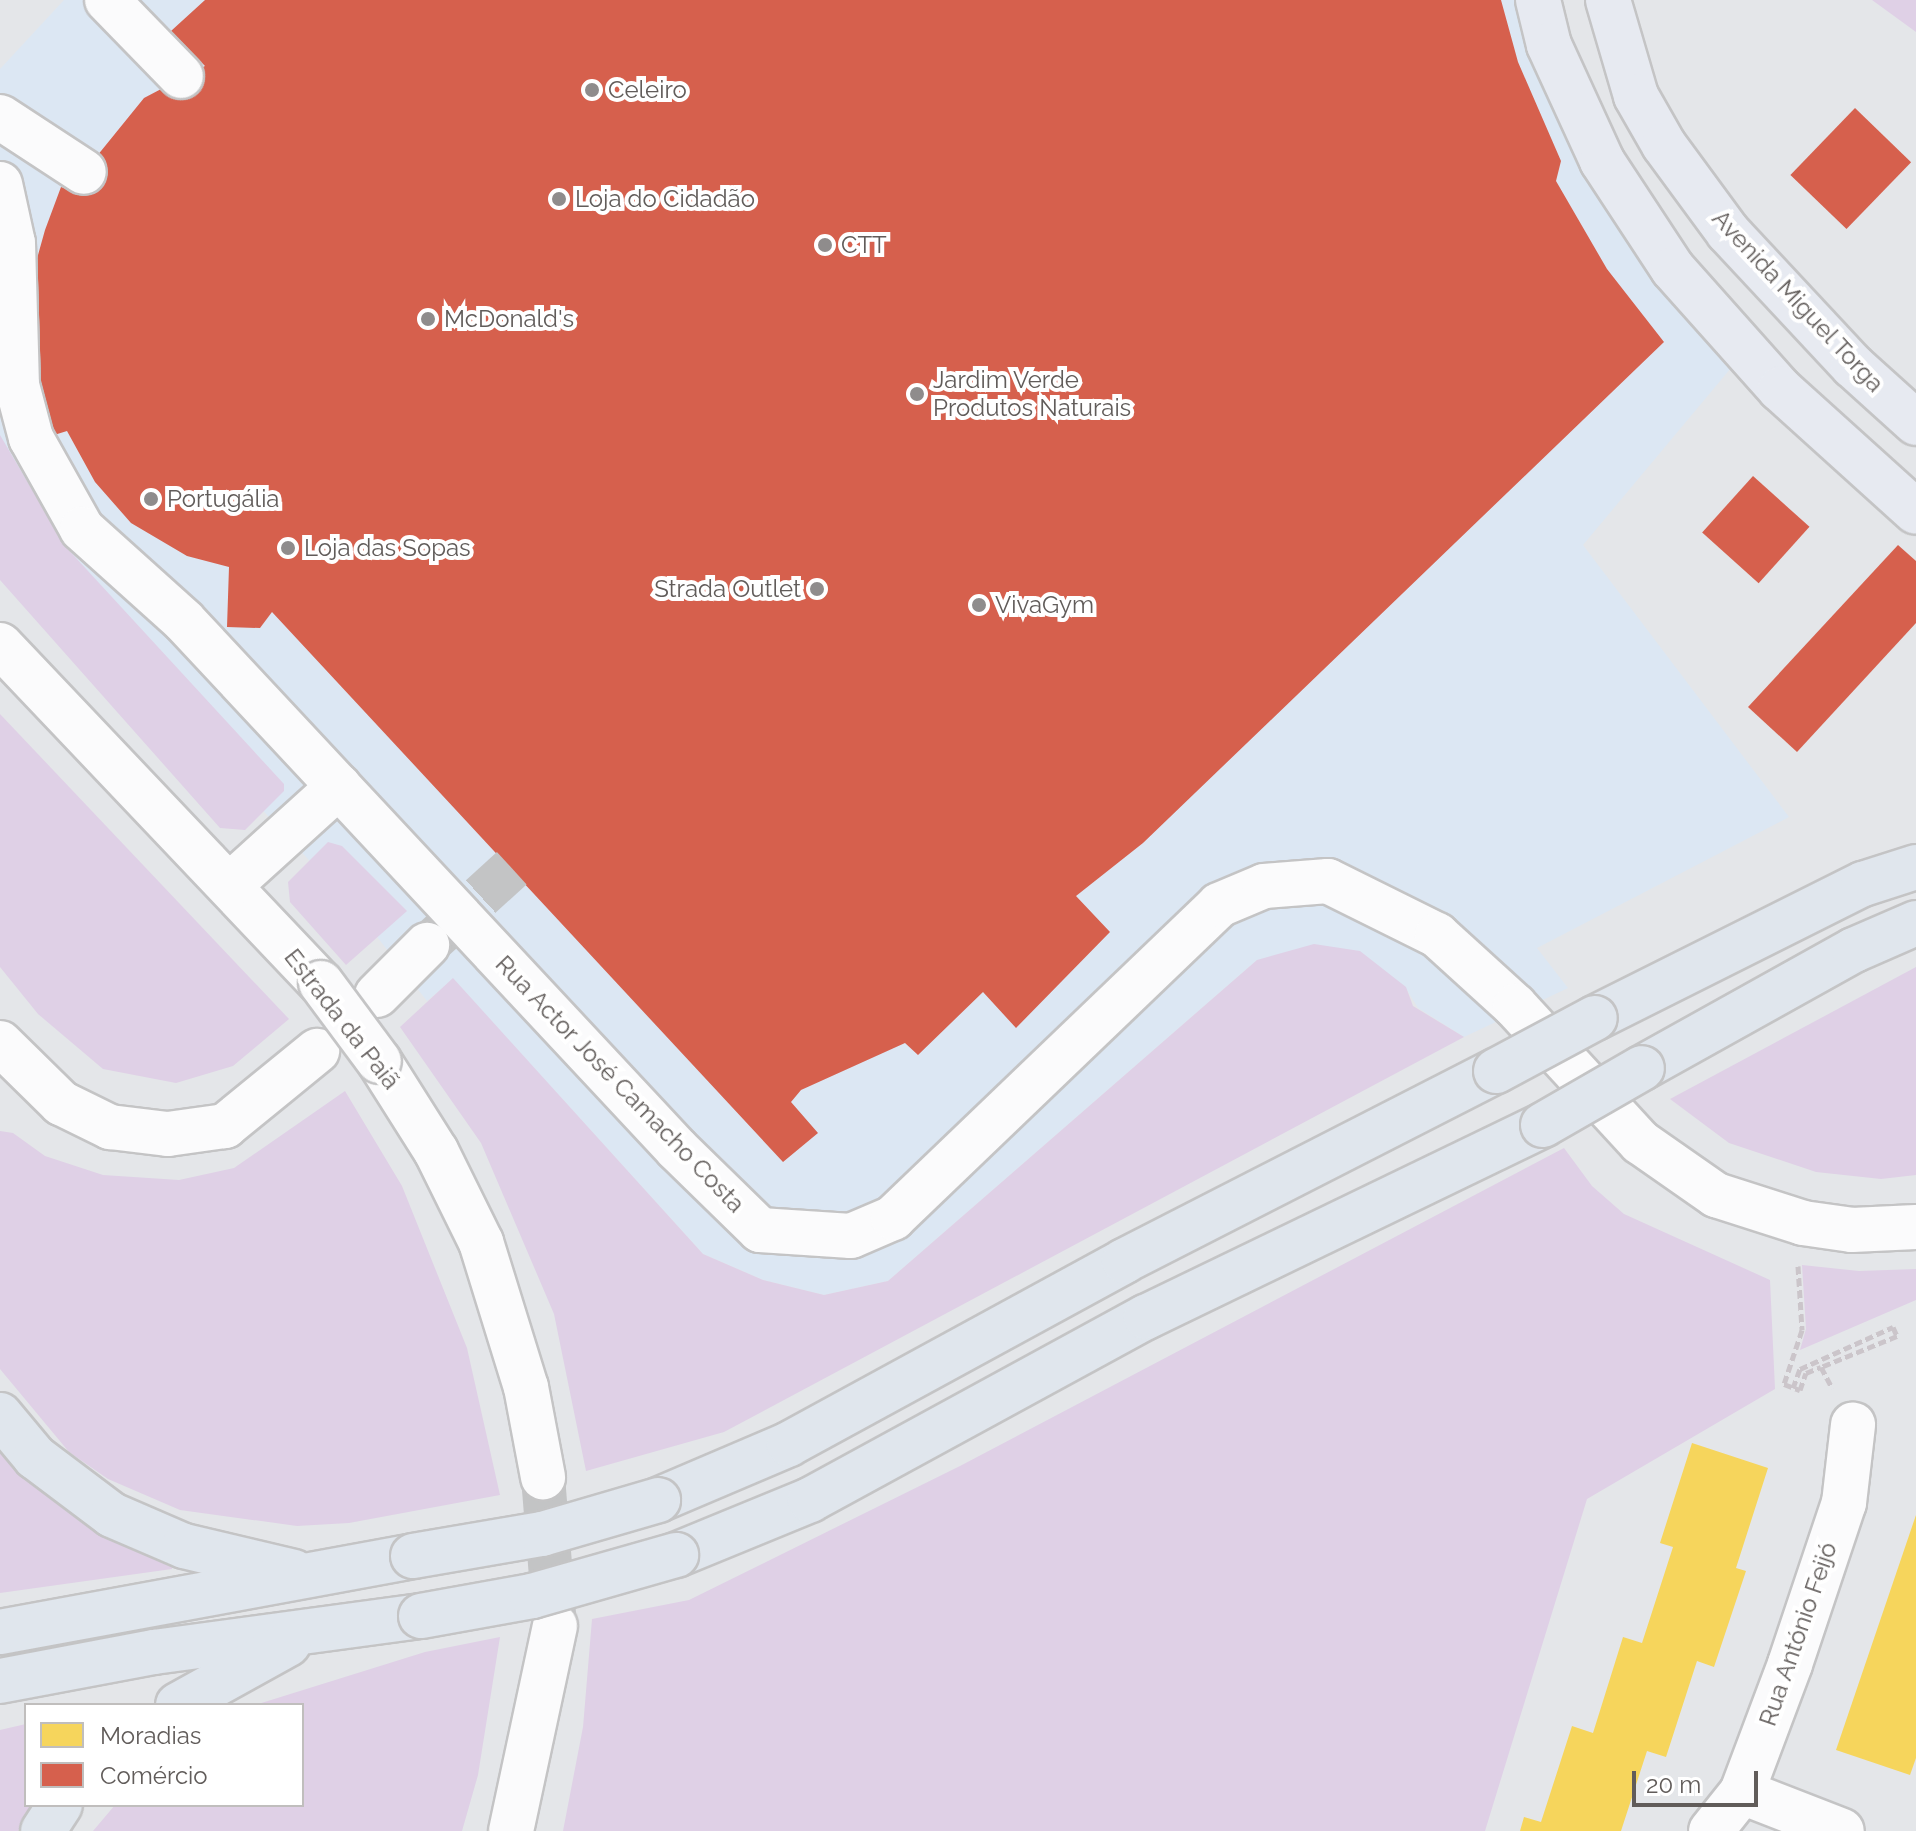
<!DOCTYPE html>
<meta charset="utf-8">
<style>
body{margin:0}
#map{position:relative;width:1916px;height:1831px;overflow:hidden;background:#e4e6e9;font-family:Raleway,sans-serif}
div>[style]{position:absolute}
.commercial>*{inset:0;background:#dce7f3}
.green>*{inset:0;background:#dfd0e6}
.homes>*{inset:0;background:#f6d55c}
.shops>*{inset:0;background:#d6604d;transform-origin:0 0}
.minor-tunnel>*{height:44px;margin-top:-22px;transform-origin:0;background:repeating-linear-gradient(90deg,#c3c4c5 0 44px,transparent 0 66px)}
.path>*{height:5px;margin-top:-2.5px;transform-origin:0;background:repeating-linear-gradient(90deg,#cbc5ca 0 8px,transparent 0 12px)}
.roads{filter:drop-shadow(2px 0 #c4c4c5) drop-shadow(-2px 0 #c4c4c5) drop-shadow(0 2px #c4c4c5) drop-shadow(0 -2px #c4c4c5)}
.minor>*{height:44px;margin:-22px;padding:0 22px;transform-origin:22px;border-radius:22px;background:#fbfbfc}
.major>*{height:44px;margin:-22px;padding:0 22px;transform-origin:22px;border-radius:22px;background:#e7eaf1}
.highway>*{height:44px;margin:-22px;padding:0 22px;transform-origin:22px;border-radius:22px;background:#e0e6ed}
.bridges{filter:drop-shadow(2px 0 #c4c4c5) drop-shadow(-2px 0 #c4c4c5) drop-shadow(0 2px #c4c4c5) drop-shadow(0 -2px #c4c4c5)}
.minor-bridge>*{height:44px;margin:-22px;padding:0 22px;transform-origin:22px;border-radius:22px;background:#fbfbfc}
.highway-bridge>*{height:44px;margin:-22px;padding:0 22px;transform-origin:22px;border-radius:22px;background:#e0e6ed}
.dots>*{width:22px;height:22px;translate:-50% -50%;box-sizing:border-box;border:4px solid #fff;border-radius:50%}
span{translate:-50% -50%;white-space:nowrap;text-align:center;line-height:1.15;-webkit-text-stroke:8px #fff;paint-order:stroke}
.poi-label{font-size:24px;color:#615c5a}
.left{translate:0 -50%;text-align:left}
.right{translate:-100% -50%;text-align:right}
.street-label{font-size:24px;color:#615c5a}
.legend{position:absolute;left:24px;top:1703px;width:280px;height:104px;box-sizing:border-box;background:#fff;border:2px solid #c0bebd;margin:0;padding:10px 14px;list-style:none;font-size:24px;color:#615c5a}
.legend li{display:flex;align-items:center;gap:16px;height:40px}
.legend b{width:40px;border:2px solid #c0bebd}
.scale{position:absolute;left:1632px;top:1771px;width:126px;height:36px;box-sizing:border-box;border:4px solid #615c5a;border-top:0;padding-left:10px;font-size:24px;line-height:28px;white-space:nowrap;color:#615c5a;-webkit-text-stroke:6px #fff;paint-order:stroke}
</style>
<div id="map">
<div class="commercial">
<div style="clip-path:polygon(64px 0,1526px 0,1736px 362px,1583px 545px,1789px 817px,1537px 948px,1568px 988px,1464px 1037px,1418px 1008px,1405px 987px,1257px 960px,888px 1281px,824px 1295px,763px 1280px,703px 1254px,453px 979px,427px 1001px,360px 915px,0 528px,0 69px)"></div>
</div>
<div class="green">
<div style="clip-path:polygon(1872px 0,1916px 0,1916px 32px)"></div>
<div style="clip-path:polygon(0 435px,65px 546px,284px 784px,284px 791px,245px 830px,220px 828px,0 580px)"></div>
<div style="clip-path:polygon(0 714px,289px 1019px,233px 1066px,176px 1083px,103px 1069px,38px 1014px,0 967px)"></div>
<div style="clip-path:polygon(328px 842px,342px 846px,407px 911px,346px 965px,290px 902px,288px 882px)"></div>
<div style="clip-path:polygon(1314px 944px,1360px 951px,1406px 987px,1413px 1006px,1464px 1037px,724px 1432px,586px 1471px,554px 1314px,481px 1143px,400px 1027px,453px 978px,703px 1254px,763px 1280px,824px 1295px,888px 1281px,1257px 960px)"></div>
<div style="clip-path:polygon(1916px 967px,1916px 1175px,1881px 1179px,1816px 1172px,1729px 1143px,1670px 1099px)"></div>
<div style="clip-path:polygon(345px 1091px,402px 1186px,467px 1348px,500px 1495px,349px 1523px,297px 1526px,180px 1510px,108px 1479px,69px 1452px,0 1369px,0 1131px,13px 1133px,45px 1156px,103px 1175px,179px 1180px,234px 1168px)"></div>
<div style="clip-path:polygon(1564px 1148px,1592px 1186px,1624px 1214px,1770px 1280px,1775px 1389px,1587px 1499px,1485px 1831px,563px 1831px,583px 1727px,592px 1619px,689px 1600px,960px 1466px)"></div>
<div style="clip-path:polygon(1802px 1265px,1859px 1271px,1916px 1269px,1916px 1300px,1800px 1350px,1806px 1329px)"></div>
<div style="clip-path:polygon(0 1445px,171px 1559px,172px 1569px,0 1593px)"></div>
<div style="clip-path:polygon(500px 1637px,478px 1775px,462px 1831px,93px 1831px,115px 1805px,302px 1805px,302px 1705px,255px 1705px,425px 1652px)"></div>
<div style="clip-path:polygon(26px 1724px,26px 1805px,32px 1805px,18px 1831px,0 1831px,0 1730px)"></div>
</div>
<div class="homes">
<div style="clip-path:polygon(1692px 1443px,1768px 1468px,1736px 1568px,1746px 1571px,1714px 1667px,1697px 1661px,1666px 1757px,1647px 1751px,1621px 1831px,1520px 1831px,1524px 1817px,1541px 1822px,1572px 1726px,1593px 1733px,1623px 1637px,1642px 1643px,1673px 1547px,1660px 1543px)"></div>
<div style="clip-path:polygon(1916px 1515px,1916px 1758px,1910px 1775px,1836px 1750px)"></div>
</div>
<div class="shops">
<div style="clip-path:polygon(205px 0,1501px 0,1518px 62px,1561px 161px,1556px 181px,1607px 269px,1664px 342px,1143px 843px,1076px 896px,1110px 932px,1016px 1028px,983px 992px,918px 1055px,905px 1043px,801px 1090px,791px 1102px,818px 1133px,783px 1162px,272px 612px,260px 628px,227px 627px,229px 567px,187px 556px,131px 523px,95px 482px,67px 431px,54px 435px,34px 371px,33px 273px,45px 230px,61px 187px,76px 192px,84px 172px,144px 98px,205px 66px,171px 31px)"></div>
<div style="left:1855px;top:108px;width:78px;height:93px;rotate:44deg"></div>
<div style="left:1753px;top:476px;width:76px;height:76px;rotate:42deg"></div>
<div style="clip-path:polygon(1898px 545px,1916px 561px,1916px 623px,1797px 752px,1748px 707px)"></div>
</div>
<div class="minor-tunnel">
<div style="left:432px;top:941px;width:108px;rotate:-42.4deg"></div>
<div style="left:543px;top:1477px;width:149px;rotate:85.4deg"></div>
</div>
<div class="path">
<div style="left:1798px;top:1266px;width:64px;rotate:86.4deg"></div>
<div style="left:1802px;top:1330px;width:57px;rotate:108.4deg"></div>
<div style="left:1784px;top:1384px;width:17px;rotate:21deg"></div>
<div style="left:1800px;top:1390px;width:18px;rotate:-71deg"></div>
<div style="left:1806px;top:1373px;width:16px;rotate:-22deg"></div>
<div style="left:1793px;top:1388px;width:20px;rotate:-70deg"></div>
<div style="left:1800px;top:1369px;width:102px;rotate:-24.3deg"></div>
<div style="left:1893px;top:1327px;width:10px;rotate:66deg"></div>
<div style="left:1897px;top:1336px;width:82px;rotate:157.8deg"></div>
<div style="left:1821px;top:1367px;width:24px;rotate:62deg"></div>
</div>
<div class="roads">
<div class="minor">
<div style="left:107px;top:0;width:106px;rotate:45.8deg"></div>
<div style="left:0;top:117px;width:100px;rotate:33.2deg"></div>
<div style="left:0;top:184px;width:60px;rotate:77.6deg"></div>
<div style="left:13px;top:243px;width:142px;rotate:88.4deg"></div>
<div style="left:17px;top:385px;width:55px;rotate:75.2deg"></div>
<div style="left:31px;top:438px;width:104px;rotate:60.7deg"></div>
<div style="left:82px;top:529px;width:137px;rotate:42deg"></div>
<div style="left:184px;top:621px;width:722px;rotate:46.96deg"></div>
<div style="left:677px;top:1149px;width:116px;rotate:44.3deg"></div>
<div style="left:760px;top:1230px;width:91px;rotate:3.8deg"></div>
<div style="left:851px;top:1236px;width:46px;rotate:-23.2deg"></div>
<div style="left:893px;top:1218px;width:452px;rotate:-43.8deg"></div>
<div style="left:1219px;top:905px;width:49px;rotate:-22.9deg"></div>
<div style="left:1264px;top:886px;width:64px;rotate:-4.5deg"></div>
<div style="left:1328px;top:881px;width:122px;rotate:26.4deg"></div>
<div style="left:1437px;top:935px;width:105px;rotate:42.3deg"></div>
<div style="left:1515px;top:1006px;width:185px;rotate:47.4deg"></div>
<div style="left:1640px;top:1142px;width:93px;rotate:34.9deg"></div>
<div style="left:1716px;top:1195px;width:91px;rotate:17.8deg"></div>
<div style="left:1803px;top:1223px;width:49px;rotate:8.1deg"></div>
<div style="left:1852px;top:1230px;width:64px;rotate:-2.7deg"></div>
<div style="left:0;top:645px;width:466px;rotate:46.5deg"></div>
<div style="left:230px;top:885px;width:147px;rotate:-42.2deg"></div>
<div style="left:377px;top:995px;width:71px;rotate:-45deg"></div>
<div style="left:0;top:1043px;width:86px;rotate:44.5deg"></div>
<div style="left:61px;top:1103px;width:55px;rotate:26.1deg"></div>
<div style="left:110px;top:1127px;width:58px;rotate:6.9deg"></div>
<div style="left:168px;top:1134px;width:58px;rotate:-8deg"></div>
<div style="left:225px;top:1126px;width:119px;rotate:-39.2deg"></div>
<div style="left:379px;top:1061px;width:107px;rotate:57.7deg"></div>
<div style="left:436px;top:1151px;width:102px;rotate:63.7deg"></div>
<div style="left:481px;top:1242px;width:152px;rotate:72.8deg"></div>
<div style="left:526px;top:1387px;width:92px;rotate:79.3deg"></div>
<div style="left:1742px;top:1792px;width:107px;rotate:21.3deg"></div>
<div style="left:511px;top:1831px;width:210px;rotate:-77.9deg"></div>
<div style="left:1711px;top:1831px;width:50px;rotate:-51.5deg"></div>
<div style="left:1742px;top:1792px;width:137px;rotate:-69.4deg"></div>
<div style="left:1790px;top:1664px;width:170px;rotate:-71.5deg"></div>
<div style="left:1844px;top:1503px;width:79px;rotate:-83.4deg"></div>
</div>
<div class="major">
<div style="left:1538px;top:0;width:46px;rotate:76.3deg"></div>
<div style="left:1549px;top:45px;width:128px;rotate:65.4deg"></div>
<div style="left:1602px;top:161px;width:129px;rotate:56.7deg"></div>
<div style="left:1673px;top:269px;width:161px;rotate:48.3deg"></div>
<div style="left:1780px;top:389px;width:183px;rotate:42.1deg"></div>
<div style="left:1608px;top:0;width:100px;rotate:73.7deg"></div>
<div style="left:1636px;top:96px;width:56px;rotate:60.3deg"></div>
<div style="left:1664px;top:145px;width:108px;rotate:53.7deg"></div>
<div style="left:1728px;top:232px;width:183px;rotate:47deg"></div>
<div style="left:1853px;top:366px;width:85px;rotate:42.1deg"></div>
</div>
<div class="highway">
<div style="left:1595px;top:1018px;width:300px;rotate:-26.6deg"></div>
<div style="left:1863px;top:884px;width:56px;rotate:-17.8deg"></div>
<div style="left:1642px;top:1068px;width:243px;rotate:-29.1deg"></div>
<div style="left:1854px;top:950px;width:68px;rotate:-23.5deg"></div>
<div style="left:0;top:1415px;width:55px;rotate:50.2deg"></div>
<div style="left:35px;top:1457px;width:96px;rotate:37deg"></div>
<div style="left:112px;top:1515px;width:78px;rotate:23.3deg"></div>
<div style="left:184px;top:1546px;width:113px;rotate:13.3deg"></div>
<div style="left:658px;top:1500px;width:142px;rotate:-23.1deg"></div>
<div style="left:789px;top:1444px;width:382px;rotate:-28.6deg"></div>
<div style="left:1124px;top:1261px;width:418px;rotate:-27.1deg"></div>
<div style="left:676px;top:1555px;width:145px;rotate:-22.3deg"></div>
<div style="left:810px;top:1500px;width:383px;rotate:-28.6deg"></div>
<div style="left:1146px;top:1317px;width:441px;rotate:-25.8deg"></div>
<div style="left:0;top:1632px;width:420px;rotate:-10.4deg"></div>
<div style="left:0;top:1681px;width:157px;rotate:-10.7deg"></div>
<div style="left:154px;top:1652px;width:269px;rotate:-7.7deg"></div>
<div style="left:178px;top:1705px;width:126px;rotate:-29deg"></div>
<div style="left:43px;top:1831px;width:31px;rotate:-57deg"></div>
</div>
</div>
<div class="bridges">
<div class="minor-bridge">
<div style="left:321px;top:983px;width:97px;rotate:53.4deg"></div>
</div>
<div class="highway-bridge">
<div style="left:1496px;top:1071px;width:112px;rotate:-28.2deg"></div>
<div style="left:1543px;top:1125px;width:114px;rotate:-29.9deg"></div>
<div style="left:413px;top:1556px;width:131px;rotate:-9.7deg"></div>
<div style="left:542px;top:1534px;width:121px;rotate:-16.3deg"></div>
<div style="left:421px;top:1616px;width:113px;rotate:-10.2deg"></div>
<div style="left:532px;top:1596px;width:150px;rotate:-15.9deg"></div>
</div>
</div>
<div class="dots">
<div style="left:592px;top:90px;background:#8f8c8c"></div>
<div style="left:559px;top:199px;background:#8f8c8c"></div>
<div style="left:825px;top:245px;background:#8f8c8c"></div>
<div style="left:428px;top:319px;background:#8f8c8c"></div>
<div style="left:917px;top:394px;background:#8f8c8c"></div>
<div style="left:151px;top:499px;background:#8f8c8c"></div>
<div style="left:288px;top:548px;background:#8f8c8c"></div>
<div style="left:817px;top:589px;background:#8f8c8c"></div>
<div style="left:979px;top:605px;background:#8f8c8c"></div>
</div>
<div class="poi-label">
<span class="left" style="left:608px;top:90px">Celeiro</span>
<span class="left" style="left:575px;top:199px">Loja do Cidadão</span>
<span class="left" style="left:841px;top:245px">CTT</span>
<span class="left" style="left:444px;top:319px">McDonald's</span>
<span class="left" style="left:933px;top:394px">Jardim Verde<br>Produtos Naturais</span>
<span class="left" style="left:167px;top:499px">Portugália</span>
<span class="left" style="left:304px;top:548px">Loja das Sopas</span>
<span class="right" style="left:801px;top:589px">Strada Outlet</span>
<span class="left" style="left:995px;top:605px">VivaGym</span>
</div>
<div class="street-label">
<span style="left:1798px;top:301px;rotate:47deg">Avenida Miguel Torga</span>
<span style="left:342px;top:1019px;rotate:52deg">Estrada da Paiã</span>
<span style="left:620px;top:1084px;rotate:46deg">Rua Actor José Camacho Costa</span>
<span style="left:1798px;top:1634px;rotate:-71deg">Rua António Feijó</span>
</div>
<ul class="legend">
<li><b style="height:22px;background:#f6d55c"></b>Moradias</li>
<li><b style="height:22px;background:#d6604d"></b>Comércio</li>
</ul>
<div class="scale">20 m</div>
</div>
